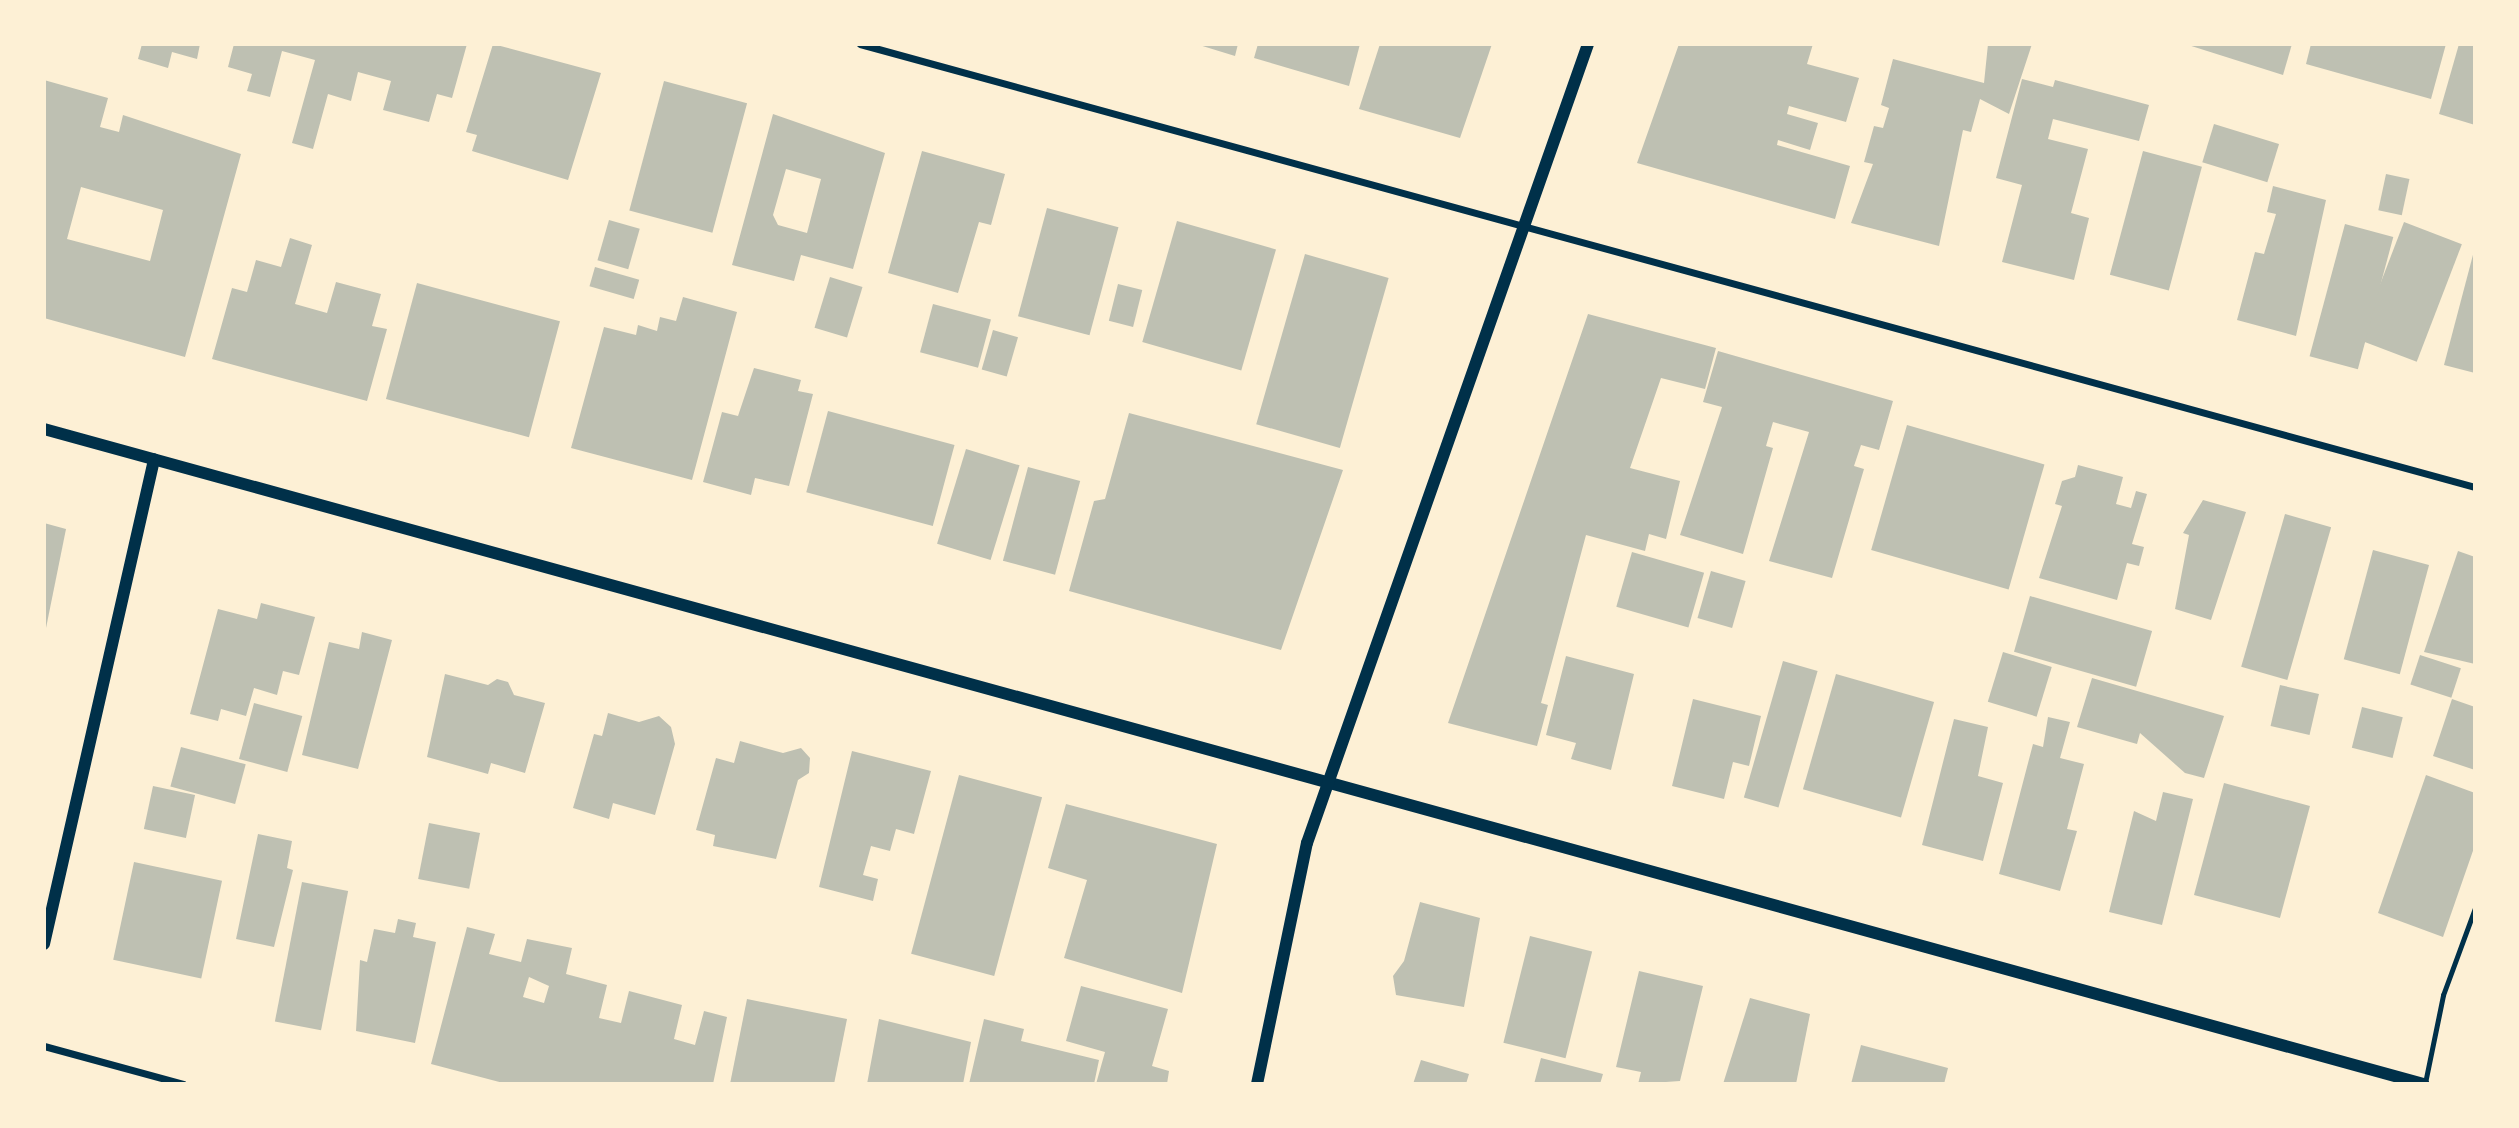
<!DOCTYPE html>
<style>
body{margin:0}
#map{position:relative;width:2519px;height:1128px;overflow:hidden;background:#fdf0d5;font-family:"Work Sans",sans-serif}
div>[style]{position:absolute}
.building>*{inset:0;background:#bec0b2;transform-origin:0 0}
.service>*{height:5px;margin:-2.5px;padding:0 2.5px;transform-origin:2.5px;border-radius:2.5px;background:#003049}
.minor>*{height:7px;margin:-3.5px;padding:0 3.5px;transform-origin:3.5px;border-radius:3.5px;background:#003049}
.tertiary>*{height:12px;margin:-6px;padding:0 6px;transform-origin:6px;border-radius:6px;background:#003049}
span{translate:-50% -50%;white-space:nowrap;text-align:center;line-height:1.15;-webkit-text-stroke:5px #fdf0d5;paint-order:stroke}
.frame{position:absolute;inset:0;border:46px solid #fdf0d5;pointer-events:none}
</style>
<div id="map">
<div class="building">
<div style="clip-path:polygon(142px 44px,150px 46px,200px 44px,197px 59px,172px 52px,168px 68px,138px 59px)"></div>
<div style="clip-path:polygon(234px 44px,467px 44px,452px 98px,437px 94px,429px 122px,383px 110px,391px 81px,358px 72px,351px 101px,328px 94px,313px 149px,292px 143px,315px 60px,282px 51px,270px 97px,247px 91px,252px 74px,228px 67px)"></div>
<div style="clip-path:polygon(493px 44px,601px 73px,568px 180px,472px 151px,477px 135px,466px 132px)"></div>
<div style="clip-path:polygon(1196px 44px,1238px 44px,1235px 56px)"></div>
<div style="clip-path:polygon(1258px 44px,1360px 44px,1349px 86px,1254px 58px)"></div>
<div style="clip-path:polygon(1380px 44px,1492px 44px,1460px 138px,1359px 109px)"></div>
<div style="clip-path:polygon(1679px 44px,1813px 44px,1807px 64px,1859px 78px,1846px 122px,1789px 106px,1787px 114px,1818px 123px,1810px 150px,1778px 140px,1777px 145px,1850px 166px,1835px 219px,1637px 163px)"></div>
<div style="clip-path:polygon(1988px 44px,2032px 44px,2009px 114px,1980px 99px,1971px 132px,1963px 130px,1939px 246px,1851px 223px,1873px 164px,1864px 162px,1874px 126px,1883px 128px,1889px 108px,1881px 105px,1893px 59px,1984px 83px)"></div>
<div style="clip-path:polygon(2185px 44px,2292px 44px,2283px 75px)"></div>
<div style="clip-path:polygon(2311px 44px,2446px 44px,2431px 99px,2306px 64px)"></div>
<div style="clip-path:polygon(2459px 44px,2475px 44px,2475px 125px,2439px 114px)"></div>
<div style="clip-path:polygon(2022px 79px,2053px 87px,2055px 80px,2149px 105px,2139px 141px,2053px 119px,2048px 139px,2088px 149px,2071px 213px,2089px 218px,2074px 280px,2002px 262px,2022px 185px,1996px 178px)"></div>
<div style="clip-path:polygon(evenodd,44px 80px,108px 98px,100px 127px,119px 132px,123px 115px,241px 154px,185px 357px,44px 318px,44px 80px,81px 187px,163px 210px,150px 261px,67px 239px,81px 187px)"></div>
<div style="left:664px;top:81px;width:86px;height:134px;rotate:15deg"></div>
<div style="clip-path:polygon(evenodd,773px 114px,885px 153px,853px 269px,801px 255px,794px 281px,732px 265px,773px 114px,786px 169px,821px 179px,807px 233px,778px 225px,773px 215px,786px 169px)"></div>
<div style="left:2214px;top:124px;width:68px;height:40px;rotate:17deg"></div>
<div style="clip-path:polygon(922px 151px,1005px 174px,991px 225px,979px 222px,958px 293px,888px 273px)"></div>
<div style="left:2143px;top:151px;width:61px;height:128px;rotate:15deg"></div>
<div style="left:2386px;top:174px;width:24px;height:37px;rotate:12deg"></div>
<div style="clip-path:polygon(2273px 186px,2326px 200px,2296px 336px,2237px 320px,2255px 252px,2264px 254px,2276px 214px,2267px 212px)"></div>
<div style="left:1047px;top:208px;width:74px;height:112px;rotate:15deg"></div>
<div style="left:609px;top:220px;width:32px;height:42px;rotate:16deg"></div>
<div style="left:1177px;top:221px;width:103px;height:126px;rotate:16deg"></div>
<div style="left:2404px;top:222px;width:62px;height:126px;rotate:21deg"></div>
<div style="left:2345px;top:224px;width:50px;height:137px;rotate:15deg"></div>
<div style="clip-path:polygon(290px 238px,312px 245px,295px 304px,327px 313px,336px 282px,381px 294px,372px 326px,387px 329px,367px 401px,212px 359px,232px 288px,247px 292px,256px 260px,281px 267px)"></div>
<div style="clip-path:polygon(2474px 251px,2475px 251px,2475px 373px,2444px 365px)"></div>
<div style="left:1305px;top:254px;width:87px;height:177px;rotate:16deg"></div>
<div style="left:595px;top:267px;width:46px;height:20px;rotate:16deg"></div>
<div style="left:830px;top:277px;width:34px;height:53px;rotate:17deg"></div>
<div style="left:417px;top:283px;width:148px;height:120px;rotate:15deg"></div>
<div style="left:1118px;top:284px;width:25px;height:38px;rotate:14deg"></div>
<div style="clip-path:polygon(683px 297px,737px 312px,692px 480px,571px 448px,604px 327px,636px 335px,638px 325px,657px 331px,660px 317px,676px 321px)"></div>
<div style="left:933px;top:304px;width:60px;height:50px;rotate:15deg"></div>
<div style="clip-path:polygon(1588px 314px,1716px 348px,1705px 389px,1661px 378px,1630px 468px,1680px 481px,1666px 539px,1649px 534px,1645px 551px,1586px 535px,1541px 703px,1548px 705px,1537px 746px,1448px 723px)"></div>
<div style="left:993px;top:330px;width:26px;height:41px;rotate:16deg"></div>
<div style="clip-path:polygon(1718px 351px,1893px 401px,1879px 450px,1861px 445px,1854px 466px,1864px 469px,1832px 578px,1769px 561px,1809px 432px,1773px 422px,1766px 446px,1773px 448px,1743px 554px,1680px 535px,1722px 407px,1703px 402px)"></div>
<div style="clip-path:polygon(754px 368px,801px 380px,798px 391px,813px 394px,789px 486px,755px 478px,751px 495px,703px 482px,722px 412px,738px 416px)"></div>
<div style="left:828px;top:411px;width:131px;height:84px;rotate:15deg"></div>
<div style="clip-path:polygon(1129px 413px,1343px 470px,1281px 650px,1069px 591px,1094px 501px,1105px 499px)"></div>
<div style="left:1907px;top:425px;width:143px;height:130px;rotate:16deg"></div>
<div style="left:966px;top:449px;width:56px;height:99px;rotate:17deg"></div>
<div style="clip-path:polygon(2078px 465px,2123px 477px,2116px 504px,2131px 508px,2136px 491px,2147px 494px,2132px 544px,2144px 547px,2139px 566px,2127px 563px,2117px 600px,2039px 578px,2062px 506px,2055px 504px,2062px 481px,2075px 477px)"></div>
<div style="left:1028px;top:467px;width:54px;height:97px;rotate:15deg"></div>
<div style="clip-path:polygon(2203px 500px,2246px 512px,2211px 620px,2175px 609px,2189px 535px,2183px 533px)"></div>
<div style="left:2285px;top:514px;width:48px;height:159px;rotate:16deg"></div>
<div style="clip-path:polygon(44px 523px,66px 529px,45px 633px,44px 633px)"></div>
<div style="left:2373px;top:550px;width:58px;height:113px;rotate:15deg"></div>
<div style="clip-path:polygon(2458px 551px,2475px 557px,2475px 664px,2424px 652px)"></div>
<div style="left:1632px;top:552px;width:75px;height:57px;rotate:16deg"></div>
<div style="left:1711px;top:571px;width:36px;height:49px;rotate:16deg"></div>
<div style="left:2030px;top:596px;width:127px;height:58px;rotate:16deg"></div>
<div style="clip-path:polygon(261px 603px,315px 617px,299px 675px,283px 671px,277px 695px,254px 688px,246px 716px,221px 709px,218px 721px,190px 714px,218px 609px,257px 619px)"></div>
<div style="clip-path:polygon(362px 632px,392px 640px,358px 769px,302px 755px,329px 642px,359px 649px)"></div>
<div style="left:2003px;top:652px;width:51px;height:52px;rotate:17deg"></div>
<div style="left:2420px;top:655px;width:43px;height:31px;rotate:18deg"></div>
<div style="clip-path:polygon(1566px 656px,1634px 674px,1611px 770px,1571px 759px,1576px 743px,1546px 735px)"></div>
<div style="left:1783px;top:661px;width:36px;height:142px;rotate:16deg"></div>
<div style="clip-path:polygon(445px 674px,488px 685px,497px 679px,508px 682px,514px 695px,545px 703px,525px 773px,491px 763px,488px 774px,427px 757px)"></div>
<div style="left:1836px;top:674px;width:102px;height:120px;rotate:16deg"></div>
<div style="clip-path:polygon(2092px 678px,2224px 716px,2204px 778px,2185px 773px,2140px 733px,2137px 744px,2077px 727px)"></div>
<div style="left:2280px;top:685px;width:40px;height:42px;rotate:13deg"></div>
<div style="clip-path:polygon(1693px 699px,1761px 716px,1749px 766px,1733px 762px,1724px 799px,1672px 786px)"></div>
<div style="clip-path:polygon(2452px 699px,2475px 707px,2475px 770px,2433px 756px)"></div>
<div style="left:254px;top:703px;width:50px;height:58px;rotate:15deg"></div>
<div style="left:2362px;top:707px;width:42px;height:42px;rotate:14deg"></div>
<div style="clip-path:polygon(608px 713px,639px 722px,659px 716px,671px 727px,675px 744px,655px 815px,613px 803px,609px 819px,573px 808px,594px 734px,602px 736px)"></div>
<div style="clip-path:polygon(2048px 717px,2070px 722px,2060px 758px,2084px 764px,2067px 829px,2077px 831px,2060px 891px,1999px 874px,2033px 744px,2043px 747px)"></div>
<div style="clip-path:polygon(1954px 719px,1988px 727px,1978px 776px,2003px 783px,1983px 861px,1922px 845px)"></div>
<div style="clip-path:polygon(740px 741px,783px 753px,801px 748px,810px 758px,809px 773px,798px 780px,776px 859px,713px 846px,715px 835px,696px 830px,716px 758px,734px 763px)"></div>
<div style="left:181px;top:747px;width:67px;height:41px;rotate:15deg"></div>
<div style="clip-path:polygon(852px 751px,931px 771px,914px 834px,896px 829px,890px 851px,871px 846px,863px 875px,878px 879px,873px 901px,819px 887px)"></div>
<div style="left:959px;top:775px;width:86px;height:185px;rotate:15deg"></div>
<div style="clip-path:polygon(2426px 775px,2475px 793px,2475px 845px,2443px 937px,2378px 913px)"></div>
<div style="left:2224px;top:783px;width:89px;height:116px;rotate:15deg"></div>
<div style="left:153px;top:786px;width:43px;height:44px;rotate:12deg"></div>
<div style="clip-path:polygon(2163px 792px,2193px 799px,2162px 925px,2109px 912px,2134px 811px,2156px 821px)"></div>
<div style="clip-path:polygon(1066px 804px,1217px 844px,1182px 993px,1064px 958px,1087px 880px,1048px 868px)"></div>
<div style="left:429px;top:823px;width:52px;height:57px;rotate:11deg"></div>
<div style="clip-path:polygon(258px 834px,292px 841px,287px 868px,293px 870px,274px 947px,236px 939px)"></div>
<div style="left:134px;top:862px;width:90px;height:100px;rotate:12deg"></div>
<div style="left:302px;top:882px;width:47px;height:142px;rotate:11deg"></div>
<div style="clip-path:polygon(1420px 902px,1480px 918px,1464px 1007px,1396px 995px,1393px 976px,1404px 961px)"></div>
<div style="clip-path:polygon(398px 919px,416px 923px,413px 937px,436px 942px,415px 1043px,356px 1031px,360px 960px,367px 962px,374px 929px,395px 933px)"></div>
<div style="clip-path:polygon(evenodd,467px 927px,495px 934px,489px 954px,521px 962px,527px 939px,572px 948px,566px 974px,607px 985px,599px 1018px,621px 1023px,629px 991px,682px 1005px,674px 1039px,695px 1045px,704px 1011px,727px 1017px,713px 1084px,507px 1084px,431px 1064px,467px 927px,529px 977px,549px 986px,544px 1003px,523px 997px,529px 977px)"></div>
<div style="left:1530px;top:936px;width:64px;height:110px;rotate:14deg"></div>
<div style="clip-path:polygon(1639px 971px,1703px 986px,1680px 1081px,1638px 1084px,1641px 1072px,1616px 1067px)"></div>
<div style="clip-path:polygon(1081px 986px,1168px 1009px,1152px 1066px,1169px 1071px,1167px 1084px,1096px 1084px,1105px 1052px,1066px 1041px)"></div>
<div style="clip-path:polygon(1750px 998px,1810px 1014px,1796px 1084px,1723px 1084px)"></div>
<div style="clip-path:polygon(747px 999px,847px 1019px,834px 1084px,730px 1084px)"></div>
<div style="clip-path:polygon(879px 1019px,971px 1042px,963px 1084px,867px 1084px)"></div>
<div style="clip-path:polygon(984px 1019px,1024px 1029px,1021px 1041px,1099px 1060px,1094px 1084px,969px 1084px)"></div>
<div style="clip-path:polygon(1861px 1045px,1948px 1068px,1944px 1084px,1851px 1084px)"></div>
<div style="clip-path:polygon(1541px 1058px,1603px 1074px,1600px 1084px,1534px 1084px)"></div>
<div style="clip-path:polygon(1421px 1060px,1469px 1074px,1466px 1084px,1413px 1084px)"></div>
</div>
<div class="service">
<div style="left:2425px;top:1083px;width:90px;rotate:-78.4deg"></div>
<div style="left:2443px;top:995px;width:93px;rotate:-69.8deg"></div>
</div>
<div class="minor">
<div style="left:860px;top:44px;width:1675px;rotate:15.34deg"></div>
<div style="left:44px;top:1046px;width:144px;rotate:15.3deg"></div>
</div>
<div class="tertiary">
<div style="left:44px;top:429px;width:2468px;rotate:15.39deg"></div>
<div style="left:44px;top:944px;width:497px;rotate:-77.2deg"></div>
<div style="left:1257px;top:1084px;width:246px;rotate:-78.3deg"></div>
<div style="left:1307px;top:843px;width:847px;rotate:-70.62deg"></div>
</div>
<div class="frame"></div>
</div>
